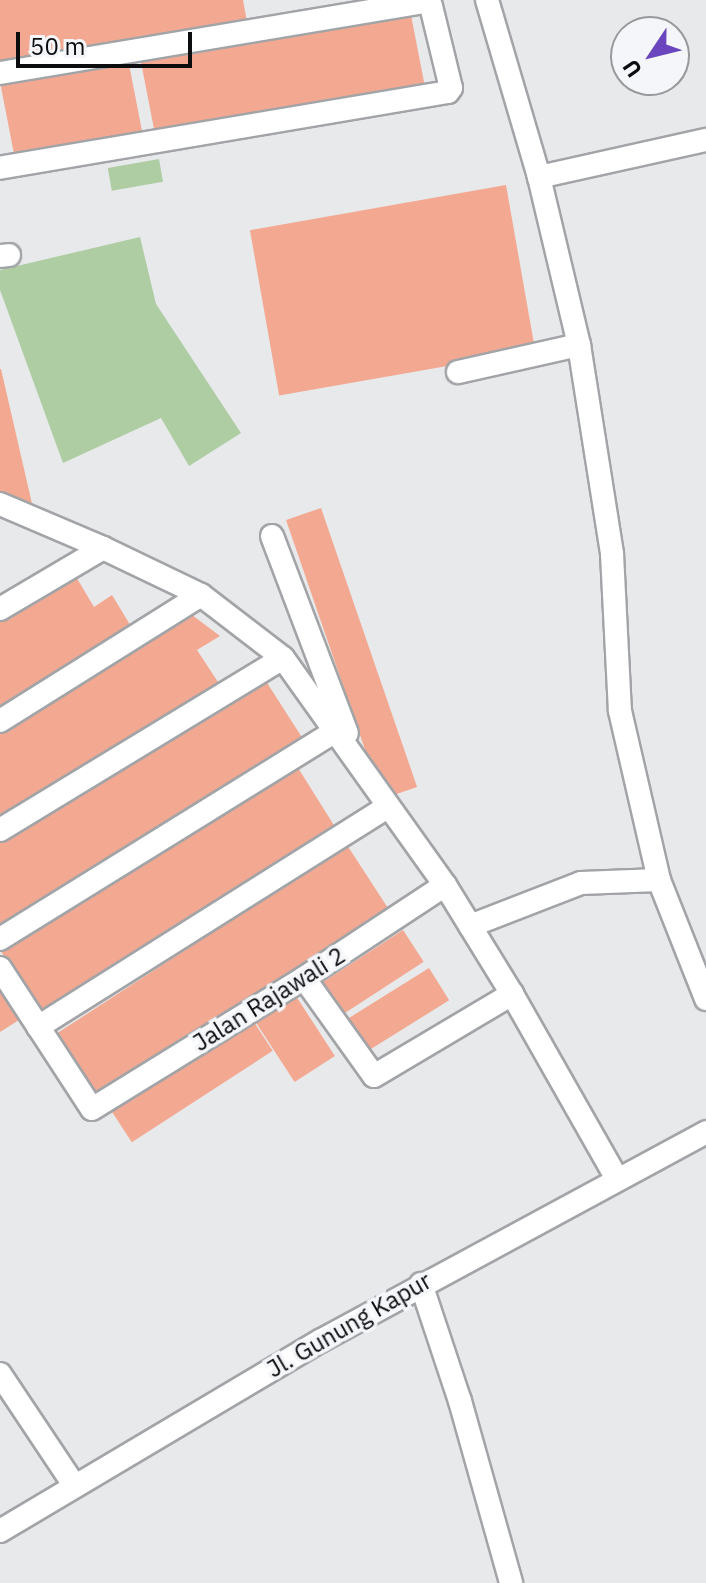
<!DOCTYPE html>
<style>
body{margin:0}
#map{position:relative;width:706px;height:1583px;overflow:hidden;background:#e7e9eb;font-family:"IBM Plex Sans",sans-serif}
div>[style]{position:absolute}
.green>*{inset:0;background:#aecda3;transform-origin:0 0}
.building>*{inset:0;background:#f3a891;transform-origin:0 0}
.roads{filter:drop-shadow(2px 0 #a2a4a7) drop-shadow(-2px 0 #a2a4a7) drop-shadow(0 2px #a2a4a7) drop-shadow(0 -2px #a2a4a7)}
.minor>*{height:22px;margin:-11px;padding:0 11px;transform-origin:11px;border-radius:11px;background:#fff}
span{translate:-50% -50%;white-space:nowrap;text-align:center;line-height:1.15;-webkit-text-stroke:7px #f4f6f9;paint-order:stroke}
.street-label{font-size:24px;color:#0c0d0e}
.north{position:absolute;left:610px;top:16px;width:80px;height:80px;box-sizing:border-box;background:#f4f6f9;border:2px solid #97999b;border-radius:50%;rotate:235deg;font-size:22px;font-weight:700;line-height:32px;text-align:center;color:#0c0d0e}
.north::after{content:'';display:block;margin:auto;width:28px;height:36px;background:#6946be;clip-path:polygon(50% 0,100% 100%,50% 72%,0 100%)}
.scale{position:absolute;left:16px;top:32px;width:176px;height:36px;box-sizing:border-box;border:4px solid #0c0d0e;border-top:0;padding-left:10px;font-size:24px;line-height:28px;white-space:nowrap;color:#0c0d0e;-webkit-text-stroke:6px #f4f6f9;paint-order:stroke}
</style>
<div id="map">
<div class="green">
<div style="left:159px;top:159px;width:23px;height:52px;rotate:80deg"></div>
<div style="clip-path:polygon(140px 237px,156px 304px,241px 433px,189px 466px,161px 418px,63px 463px,0 290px,0 270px)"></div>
</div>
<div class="building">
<div style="clip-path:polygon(0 0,243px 0,247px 22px,0 65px)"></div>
<div style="left:410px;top:10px;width:75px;height:274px;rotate:79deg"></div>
<div style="left:128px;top:59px;width:75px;height:130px;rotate:79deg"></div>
<div style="left:506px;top:185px;width:168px;height:260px;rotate:80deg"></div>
<div style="clip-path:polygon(0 369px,1px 369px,33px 508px,0 495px)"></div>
<div style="left:321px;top:508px;width:295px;height:37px;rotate:71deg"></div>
<div style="clip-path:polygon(75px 575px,94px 607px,112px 595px,132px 628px,0 709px,0 620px)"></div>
<div style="clip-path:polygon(188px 612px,220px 636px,197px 650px,218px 682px,0 820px,0 730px)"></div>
<div style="clip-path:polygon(262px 675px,303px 739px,0 930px,0 841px)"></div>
<div style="left:295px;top:763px;width:75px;height:349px;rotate:58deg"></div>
<div style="left:347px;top:845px;width:76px;height:349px;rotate:57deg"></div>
<div style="left:403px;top:930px;width:38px;height:105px;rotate:57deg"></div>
<div style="left:429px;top:968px;width:38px;height:105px;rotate:58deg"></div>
<div style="clip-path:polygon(0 991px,19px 1020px,0 1032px)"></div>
<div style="left:294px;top:993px;width:75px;height:48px;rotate:57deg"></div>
<div style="left:252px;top:1019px;width:38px;height:168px;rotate:57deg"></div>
</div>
<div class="roads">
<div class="minor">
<div style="left:487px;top:0;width:184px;rotate:73.6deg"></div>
<div style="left:539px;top:177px;width:173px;rotate:76.6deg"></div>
<div style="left:579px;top:345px;width:212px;rotate:81deg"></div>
<div style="left:612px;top:554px;width:157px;rotate:87.1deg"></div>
<div style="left:620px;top:711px;width:173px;rotate:77deg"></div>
<div style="left:659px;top:880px;width:128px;rotate:68.4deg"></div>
<div style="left:0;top:73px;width:432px;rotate:-9.5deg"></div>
<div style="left:426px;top:2px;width:6px;rotate:39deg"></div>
<div style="left:431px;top:6px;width:84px;rotate:76.3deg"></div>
<div style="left:451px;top:88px;width:5px;rotate:127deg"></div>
<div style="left:448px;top:92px;width:454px;rotate:170.4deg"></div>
<div style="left:539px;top:177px;width:171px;rotate:-12.5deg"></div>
<div style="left:0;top:256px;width:9px;rotate:-6deg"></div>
<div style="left:458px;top:372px;width:124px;rotate:-12.6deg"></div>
<div style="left:0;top:504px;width:112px;rotate:23.1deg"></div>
<div style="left:103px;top:548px;width:109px;rotate:25.6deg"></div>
<div style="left:201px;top:595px;width:103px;rotate:37.5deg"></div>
<div style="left:283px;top:658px;width:279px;rotate:54.5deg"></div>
<div style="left:445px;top:885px;width:128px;rotate:58.4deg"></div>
<div style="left:512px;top:994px;width:213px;rotate:60.4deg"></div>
<div style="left:272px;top:536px;width:211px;rotate:69.2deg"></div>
<div style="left:0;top:609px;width:120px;rotate:-30.6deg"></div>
<div style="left:0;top:721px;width:237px;rotate:-32.1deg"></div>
<div style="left:0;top:830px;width:331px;rotate:-31.3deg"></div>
<div style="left:470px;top:926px;width:119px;rotate:-21.2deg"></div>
<div style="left:581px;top:883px;width:78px;rotate:-2.2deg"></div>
<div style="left:0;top:939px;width:395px;rotate:-31.8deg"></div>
<div style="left:0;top:968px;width:168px;rotate:56.9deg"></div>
<div style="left:92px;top:1109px;width:249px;rotate:-31.7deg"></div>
<div style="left:304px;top:978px;width:169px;rotate:-33.4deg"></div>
<div style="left:304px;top:978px;width:120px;rotate:54.5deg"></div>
<div style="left:374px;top:1076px;width:161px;rotate:-30.7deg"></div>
<div style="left:38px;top:1027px;width:413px;rotate:-32.2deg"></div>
<div style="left:421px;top:1284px;width:123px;rotate:71.6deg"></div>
<div style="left:460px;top:1401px;width:189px;rotate:74.3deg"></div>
<div style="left:0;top:1374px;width:133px;rotate:56.3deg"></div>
<div style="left:0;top:1531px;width:374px;rotate:-30.7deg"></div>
<div style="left:322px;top:1340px;width:437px;rotate:-28.4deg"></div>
</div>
</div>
<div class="street-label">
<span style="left:269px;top:999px;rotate:-32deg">Jalan Rajawali 2</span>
<span style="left:349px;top:1325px;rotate:-30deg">Jl. Gunung Kapur</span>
</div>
<div class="north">U</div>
<div class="scale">50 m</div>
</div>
